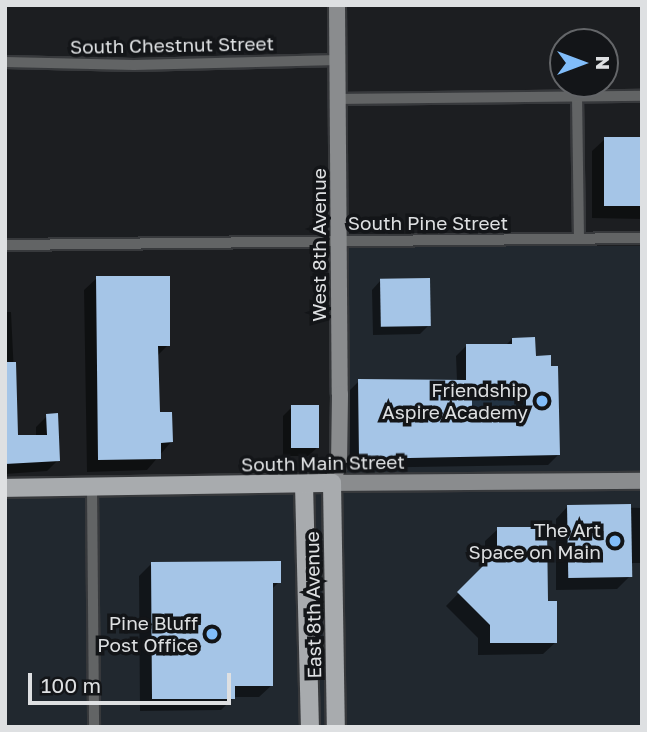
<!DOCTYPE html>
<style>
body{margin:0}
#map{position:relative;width:647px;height:732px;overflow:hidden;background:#1c1e21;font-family:"Golos Text",sans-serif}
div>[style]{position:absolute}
.built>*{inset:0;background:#21282f}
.green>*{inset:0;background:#233343;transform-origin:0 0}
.shadow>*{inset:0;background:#0007}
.building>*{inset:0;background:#a5c5e7;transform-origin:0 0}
.roads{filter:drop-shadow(2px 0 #37393c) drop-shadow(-2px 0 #37393c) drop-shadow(0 2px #37393c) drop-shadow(0 -2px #37393c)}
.street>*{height:10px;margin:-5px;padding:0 5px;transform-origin:5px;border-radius:5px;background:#626465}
.secondary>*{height:16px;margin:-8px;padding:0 8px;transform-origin:8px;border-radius:8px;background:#8a8c8e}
.primary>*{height:18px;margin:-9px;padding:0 9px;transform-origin:9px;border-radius:9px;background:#a8abae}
.dots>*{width:19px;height:19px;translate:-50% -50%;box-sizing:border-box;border:4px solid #131518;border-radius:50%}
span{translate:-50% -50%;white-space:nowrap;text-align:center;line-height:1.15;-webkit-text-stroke:7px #131518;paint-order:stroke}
.street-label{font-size:19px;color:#dee0e2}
.poi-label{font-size:19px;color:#dee0e2}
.right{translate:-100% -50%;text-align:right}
.frame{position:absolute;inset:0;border:7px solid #dee0e2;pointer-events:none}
.north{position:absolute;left:549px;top:28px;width:70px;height:70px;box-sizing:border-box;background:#131518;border:2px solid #646669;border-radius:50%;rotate:90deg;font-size:19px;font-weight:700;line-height:28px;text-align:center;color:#dee0e2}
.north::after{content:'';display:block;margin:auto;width:24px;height:32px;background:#81bdfa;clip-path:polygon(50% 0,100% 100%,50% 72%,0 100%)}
.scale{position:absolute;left:28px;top:673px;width:203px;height:32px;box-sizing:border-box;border:4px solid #dee0e2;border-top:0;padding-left:9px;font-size:21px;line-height:24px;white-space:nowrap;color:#dee0e2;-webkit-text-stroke:5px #131518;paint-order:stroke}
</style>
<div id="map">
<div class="built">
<div style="clip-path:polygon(evenodd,458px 246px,642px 246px,642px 727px,5px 727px,5px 498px,343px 493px,345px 248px,458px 246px,589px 477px,588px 490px,460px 486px,589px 477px)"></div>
</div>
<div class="green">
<div style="left:526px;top:390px;width:22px;height:55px;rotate:90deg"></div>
</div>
<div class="shadow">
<div style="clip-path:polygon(605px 139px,642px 139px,642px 219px,592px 218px,592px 151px)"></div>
<div style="clip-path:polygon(97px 278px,168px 345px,156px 357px,158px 414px,171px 442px,147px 470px,87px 472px,84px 290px)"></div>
<div style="clip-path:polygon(381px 280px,429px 325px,420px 334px,373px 335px,372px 290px)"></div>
<div style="clip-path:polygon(5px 312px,11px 312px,17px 437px,36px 437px,36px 427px,47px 416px,58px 460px,47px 471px,5px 474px)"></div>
<div style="clip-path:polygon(evenodd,512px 339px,534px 357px,558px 455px,548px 465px,350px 468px,349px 391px,359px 381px,457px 381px,456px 356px,466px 346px,506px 345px,512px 339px,516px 399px,516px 414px,470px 415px,470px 400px,516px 399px)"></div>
<div style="clip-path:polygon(292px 407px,318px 447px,308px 456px,283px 456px,283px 416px)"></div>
<div style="clip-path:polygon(568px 506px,642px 508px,642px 563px,630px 563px,630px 576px,617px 589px,556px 590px,556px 519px)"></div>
<div style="clip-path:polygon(498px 529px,546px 603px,556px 642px,543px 654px,478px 655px,478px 638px,446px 606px,485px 566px,485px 541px)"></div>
<div style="clip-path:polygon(151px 564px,279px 582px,271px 590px,272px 685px,259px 697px,234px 697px,221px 710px,140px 711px,139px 576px)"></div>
</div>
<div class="building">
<div style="left:604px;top:137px;width:38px;height:69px"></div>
<div style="clip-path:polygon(96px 276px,170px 276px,170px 346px,158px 346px,160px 412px,172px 412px,173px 442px,161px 443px,161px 459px,98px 460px)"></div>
<div style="left:430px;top:278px;width:48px;height:50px;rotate:89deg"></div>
<div style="clip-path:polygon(evenodd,535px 337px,536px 356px,551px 355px,551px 366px,558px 366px,560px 455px,359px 459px,358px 379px,466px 380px,466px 344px,512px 344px,512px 338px,535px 337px,526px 390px,526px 412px,472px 413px,472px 391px,526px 390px)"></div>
<div style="clip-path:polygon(5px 362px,16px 362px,18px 435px,47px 435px,46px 414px,58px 413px,60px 461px,5px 464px)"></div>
<div style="left:291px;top:405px;width:28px;height:43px"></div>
<div style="left:631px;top:504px;width:73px;height:64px;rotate:89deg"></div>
<div style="clip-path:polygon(497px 527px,547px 527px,548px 601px,557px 601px,557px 643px,490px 643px,490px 625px,457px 592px,497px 552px)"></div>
<div style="clip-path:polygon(281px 561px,281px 583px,273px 583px,273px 686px,235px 686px,235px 699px,152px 699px,151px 562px)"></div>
</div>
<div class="roads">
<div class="street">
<div style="left:5px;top:62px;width:129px;rotate:1.3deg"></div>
<div style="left:134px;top:65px;width:204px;rotate:-1.4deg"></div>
<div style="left:577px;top:96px;width:143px;rotate:89.2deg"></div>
<div style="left:339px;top:99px;width:303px;rotate:-0.6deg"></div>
<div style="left:5px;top:245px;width:637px;rotate:-0.63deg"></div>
<div style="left:92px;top:487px;width:240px;rotate:89.5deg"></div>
</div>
<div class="secondary">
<div style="left:337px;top:5px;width:389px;rotate:89.6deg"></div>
<div style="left:340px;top:394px;width:68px;rotate:90.8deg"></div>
<div style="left:339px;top:462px;width:22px;rotate:108deg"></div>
<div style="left:332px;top:483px;width:310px;rotate:-0.4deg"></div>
</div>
<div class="primary">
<div style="left:304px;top:484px;width:243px;rotate:88.6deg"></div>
<div style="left:5px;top:488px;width:327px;rotate:-0.9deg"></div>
<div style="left:332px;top:483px;width:244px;rotate:89.1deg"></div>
</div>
</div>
<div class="dots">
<div style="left:542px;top:401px;background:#81bdfa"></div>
<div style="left:615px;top:541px;background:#81bdfa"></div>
<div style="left:212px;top:634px;background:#81bdfa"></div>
</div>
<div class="street-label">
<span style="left:172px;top:45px;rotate:-1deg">South Chestnut Street</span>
<span style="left:428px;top:223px">South Pine Street</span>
<span style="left:319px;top:245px;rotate:-90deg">West 8th Avenue</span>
<span style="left:323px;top:463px;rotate:-1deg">South Main Street</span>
<span style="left:313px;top:605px;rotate:-91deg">East 8th Avenue</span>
</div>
<div class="poi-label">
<span class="right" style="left:528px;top:401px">Friendship<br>Aspire Academy</span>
<span class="right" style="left:601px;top:541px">The Art<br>Space on Main</span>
<span class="right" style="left:198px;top:634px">Pine Bluff<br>Post Office</span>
</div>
<div class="frame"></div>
<div class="north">N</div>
<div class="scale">100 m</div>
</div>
